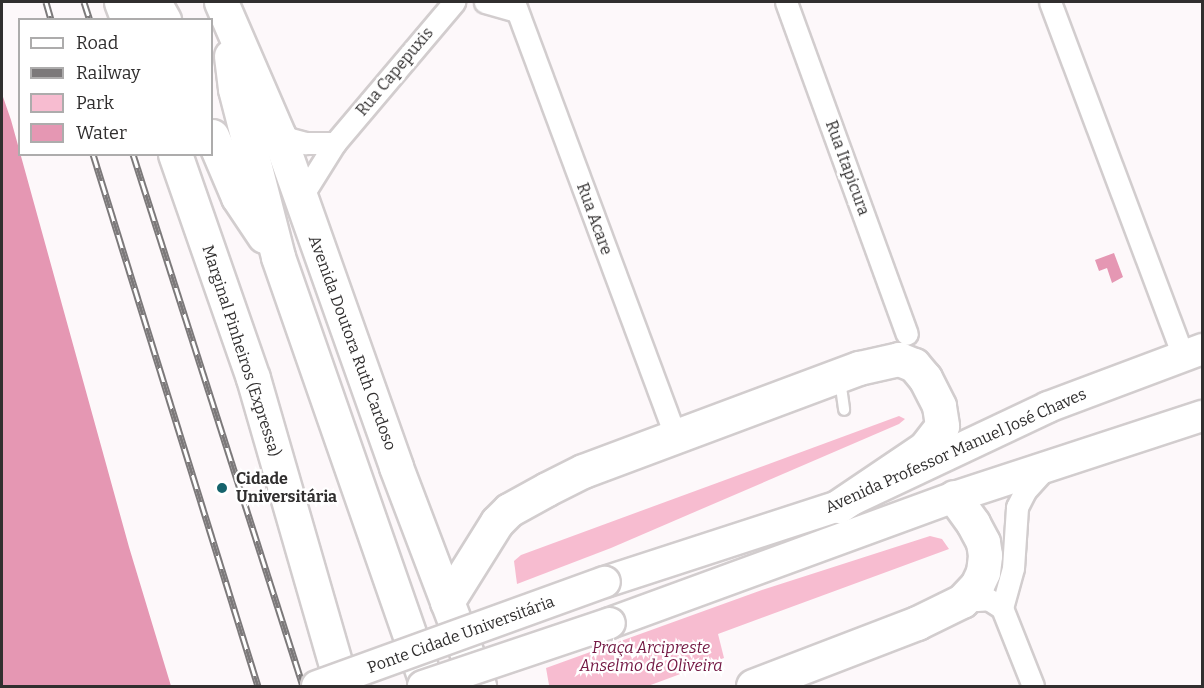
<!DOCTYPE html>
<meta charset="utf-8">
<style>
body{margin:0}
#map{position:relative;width:1204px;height:688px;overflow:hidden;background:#fdf8fa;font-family:Bitter,serif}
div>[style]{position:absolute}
.green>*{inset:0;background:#f7bcd0}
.water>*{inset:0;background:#e597b3}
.roads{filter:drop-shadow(2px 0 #d2cdce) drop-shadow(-2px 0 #d2cdce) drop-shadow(0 2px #d2cdce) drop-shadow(0 -2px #d2cdce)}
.lane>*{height:10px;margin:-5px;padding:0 5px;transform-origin:5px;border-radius:5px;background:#fff}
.street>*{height:21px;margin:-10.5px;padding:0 10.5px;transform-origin:10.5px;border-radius:10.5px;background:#fff}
.secondary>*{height:30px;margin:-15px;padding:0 15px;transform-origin:15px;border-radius:15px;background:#fff}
.highway>*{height:33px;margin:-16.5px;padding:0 16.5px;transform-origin:16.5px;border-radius:16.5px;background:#fff}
.rail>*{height:7px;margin-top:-3.5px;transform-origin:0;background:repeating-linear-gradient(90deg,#fff 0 14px,#7c797a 0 28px);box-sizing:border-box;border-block:2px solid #7c797a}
.bridges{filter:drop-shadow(2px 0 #d2cdce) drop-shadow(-2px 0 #d2cdce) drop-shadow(0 2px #d2cdce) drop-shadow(0 -2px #d2cdce)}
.secondary-bridge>*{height:30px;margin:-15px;padding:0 15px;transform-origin:15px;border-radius:15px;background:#fff}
.dots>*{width:16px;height:16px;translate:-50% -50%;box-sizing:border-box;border:3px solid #fff;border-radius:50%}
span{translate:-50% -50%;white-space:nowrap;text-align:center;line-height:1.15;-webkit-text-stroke:4.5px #fff;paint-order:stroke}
.street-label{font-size:16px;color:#312f2f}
.poi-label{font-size:16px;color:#312f2f;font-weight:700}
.left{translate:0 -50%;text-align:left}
.park-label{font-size:16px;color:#731843;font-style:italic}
.frame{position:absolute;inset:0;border:3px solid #312f2f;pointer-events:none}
.legend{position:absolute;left:18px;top:18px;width:195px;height:138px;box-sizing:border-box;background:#fff;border:2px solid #adacac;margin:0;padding:8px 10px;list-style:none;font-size:18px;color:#312f2f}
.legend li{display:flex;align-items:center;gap:12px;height:30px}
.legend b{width:30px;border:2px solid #adacac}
</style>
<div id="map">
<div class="green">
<div style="clip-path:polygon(899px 416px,905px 419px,899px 424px,611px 548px,517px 584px,514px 561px,521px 555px)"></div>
<div style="clip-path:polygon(930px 536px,942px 539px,949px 549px,718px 634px,724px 658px,710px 663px,648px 686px,549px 685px,546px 668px,765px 589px)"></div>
</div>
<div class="water">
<div style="clip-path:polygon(2px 94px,11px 120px,129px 547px,171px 686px,2px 686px)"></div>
<div style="clip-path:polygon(1114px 253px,1123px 277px,1112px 283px,1107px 268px,1099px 271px,1095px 260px)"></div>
</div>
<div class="roads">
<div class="lane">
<div style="left:840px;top:380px;width:30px;rotate:82deg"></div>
</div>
<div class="street">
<div style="left:485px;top:2px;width:33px;rotate:16deg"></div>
<div style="left:514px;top:2px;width:462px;rotate:69.6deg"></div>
<div style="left:786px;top:2px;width:353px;rotate:70deg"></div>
<div style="left:1050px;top:2px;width:378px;rotate:69.4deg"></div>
<div style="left:279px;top:136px;width:28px;rotate:15deg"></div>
<div style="left:306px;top:143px;width:29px"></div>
<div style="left:300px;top:199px;width:66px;rotate:-58deg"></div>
<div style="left:335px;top:143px;width:185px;rotate:-49.8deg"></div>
<div style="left:962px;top:601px;width:26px;rotate:-4deg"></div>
<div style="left:988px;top:599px;width:17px;rotate:33deg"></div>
<div style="left:1002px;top:608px;width:84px;rotate:68.3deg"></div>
<div style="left:1002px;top:608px;width:41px;rotate:-74.6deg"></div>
<div style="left:1013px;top:568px;width:61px;rotate:-86.2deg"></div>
<div style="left:1017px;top:507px;width:18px;rotate:-63deg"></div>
<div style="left:1025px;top:491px;width:30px;rotate:-48deg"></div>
</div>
<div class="secondary">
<div style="left:605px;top:582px;width:246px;rotate:-18deg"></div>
<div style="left:839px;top:506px;width:231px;rotate:-25.3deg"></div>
<div style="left:1048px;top:407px;width:165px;rotate:-20.6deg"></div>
<div style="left:610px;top:623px;width:366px;rotate:-20.1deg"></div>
<div style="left:954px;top:497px;width:261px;rotate:-18.1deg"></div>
</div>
<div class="highway">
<div style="left:121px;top:2px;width:19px;rotate:69deg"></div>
<div style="left:154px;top:2px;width:21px;rotate:61deg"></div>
<div style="left:221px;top:2px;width:146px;rotate:66.6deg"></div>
<div style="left:279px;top:136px;width:351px;rotate:70.5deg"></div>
<div style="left:396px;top:467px;width:234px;rotate:69.2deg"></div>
<div style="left:231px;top:56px;width:33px;rotate:83deg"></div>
<div style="left:235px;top:89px;width:173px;rotate:75.6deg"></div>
<div style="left:278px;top:257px;width:454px;rotate:70.8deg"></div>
<div style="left:212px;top:136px;width:66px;rotate:66.9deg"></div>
<div style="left:238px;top:197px;width:47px;rotate:56.3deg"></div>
<div style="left:175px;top:154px;width:237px;rotate:70.8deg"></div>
<div style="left:253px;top:378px;width:321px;rotate:73.9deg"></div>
<div style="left:447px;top:602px;width:94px;rotate:-58deg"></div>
<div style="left:497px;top:522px;width:17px;rotate:-45deg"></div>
<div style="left:509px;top:510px;width:43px;rotate:-28.9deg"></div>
<div style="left:547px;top:489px;width:40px;rotate:-26.6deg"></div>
<div style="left:583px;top:471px;width:295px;rotate:-20.5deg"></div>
<div style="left:859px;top:368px;width:41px;rotate:-12.7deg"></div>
<div style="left:899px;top:359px;width:16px;rotate:22deg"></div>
<div style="left:914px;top:365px;width:17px;rotate:50deg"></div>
<div style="left:925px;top:378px;width:31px;rotate:63deg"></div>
<div style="left:939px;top:406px;width:20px;rotate:81deg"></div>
<div style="left:942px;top:426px;width:28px;rotate:128deg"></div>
<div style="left:925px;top:448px;width:104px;rotate:146deg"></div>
<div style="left:753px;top:686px;width:176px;rotate:-21deg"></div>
<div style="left:917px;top:623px;width:50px;rotate:-26.1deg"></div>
<div style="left:962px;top:601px;width:22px;rotate:-47deg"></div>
<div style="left:977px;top:585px;width:14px;rotate:-65deg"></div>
<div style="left:983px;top:572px;width:17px;rotate:-83deg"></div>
<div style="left:985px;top:555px;width:13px;rotate:-99deg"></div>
<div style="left:983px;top:542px;width:21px;rotate:-118deg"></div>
<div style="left:973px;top:523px;width:32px;rotate:-126deg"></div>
</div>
</div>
<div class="rail">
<div style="left:46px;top:2px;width:19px;rotate:74deg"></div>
<div style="left:84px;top:2px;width:19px;rotate:72deg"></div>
<div style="left:93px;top:154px;width:557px;rotate:72.77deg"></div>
<div style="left:133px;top:154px;width:559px;rotate:72.28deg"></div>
</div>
<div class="bridges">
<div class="secondary-bridge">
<div style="left:317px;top:686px;width:306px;rotate:-19.9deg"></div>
<div style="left:423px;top:686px;width:197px;rotate:-18.6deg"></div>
</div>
</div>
<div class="dots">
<div style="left:222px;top:488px;background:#15636c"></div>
</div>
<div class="street-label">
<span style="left:395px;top:72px;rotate:-50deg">Rua Capepuxis</span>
<span style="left:847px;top:168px;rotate:70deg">Rua Itapicura</span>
<span style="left:594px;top:219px;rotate:70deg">Rua Acare</span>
<span style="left:352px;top:343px;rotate:70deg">Avenida Doutora Ruth Cardoso</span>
<span style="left:241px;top:351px;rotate:72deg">Marginal Pinheiros (Expressa)</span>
<span style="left:956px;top:451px;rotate:-24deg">Avenida Professor Manuel José Chaves</span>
<span style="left:461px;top:635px;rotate:-20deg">Ponte Cidade Universitária</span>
</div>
<div class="poi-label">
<span class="left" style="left:236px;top:488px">Cidade<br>Universitária</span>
</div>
<div class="park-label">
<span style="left:651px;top:657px">Praça Arcipreste<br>Anselmo de Oliveira</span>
</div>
<div class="frame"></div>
<ul class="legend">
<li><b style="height:8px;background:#fff"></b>Road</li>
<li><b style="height:8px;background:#7c797a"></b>Railway</li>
<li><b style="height:16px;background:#f7bcd0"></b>Park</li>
<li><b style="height:16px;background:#e597b3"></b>Water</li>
</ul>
</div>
